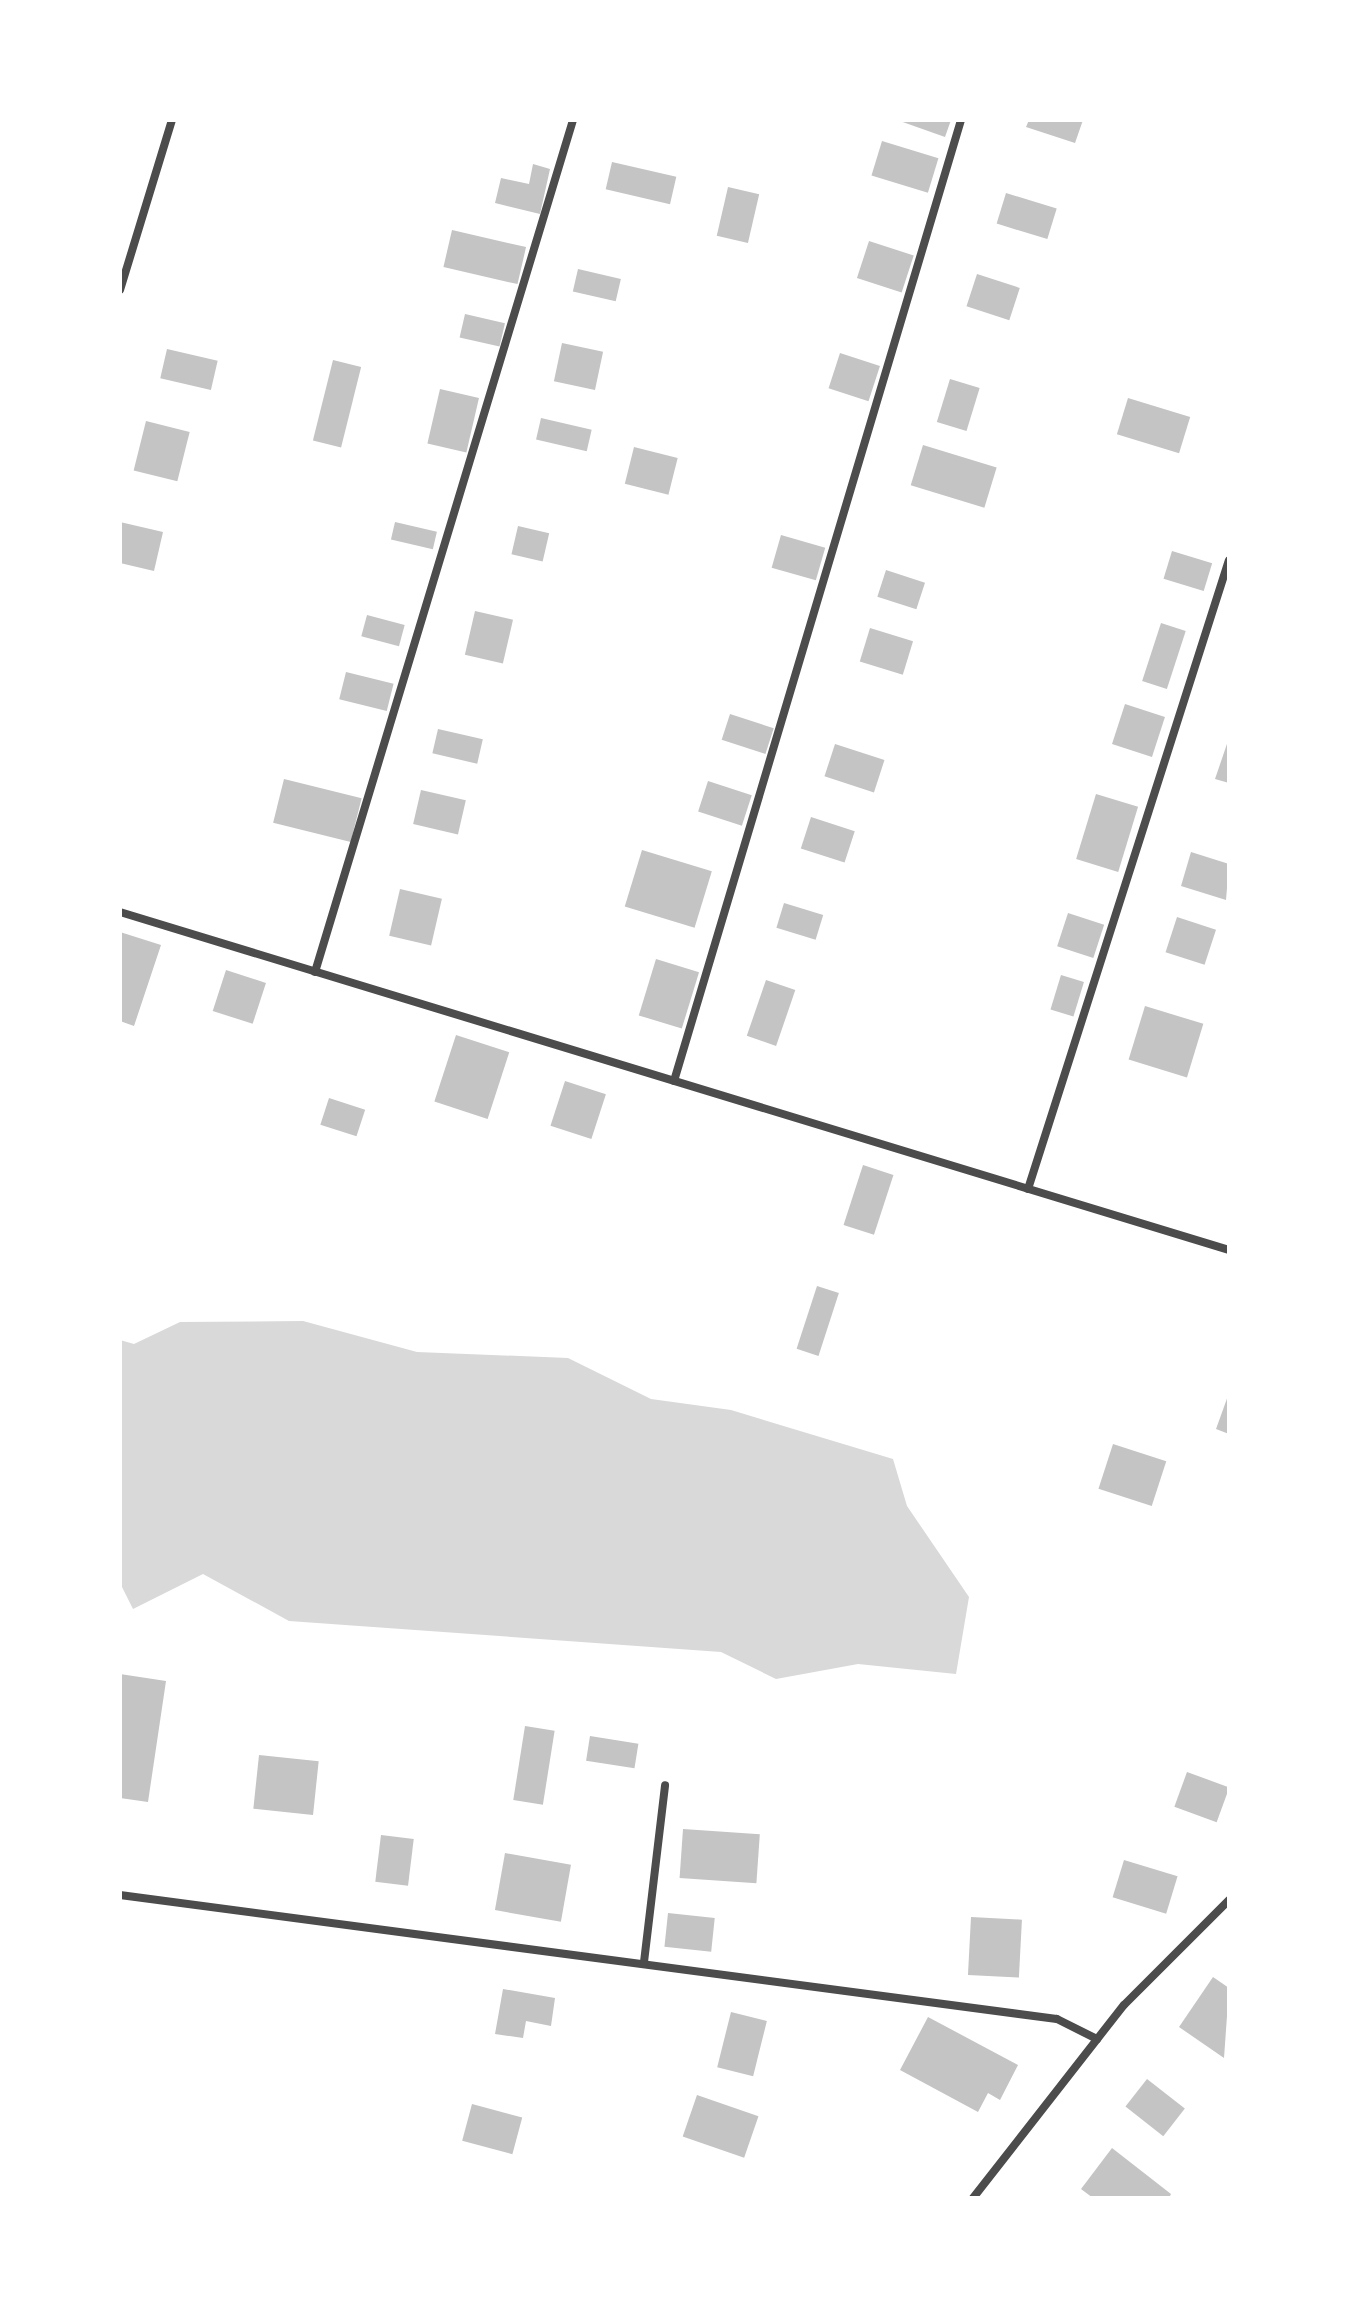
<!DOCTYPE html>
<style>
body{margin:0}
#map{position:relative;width:1349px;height:2318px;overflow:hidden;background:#fff;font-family:"Fira Sans",sans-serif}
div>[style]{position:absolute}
.water>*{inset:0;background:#d9d9d9}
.building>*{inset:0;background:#c4c4c4;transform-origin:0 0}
.minor>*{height:8px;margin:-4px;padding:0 4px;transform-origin:4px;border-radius:4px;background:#4c4c4c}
span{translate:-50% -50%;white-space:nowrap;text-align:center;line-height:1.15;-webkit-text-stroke:6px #fff;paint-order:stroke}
.frame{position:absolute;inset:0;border:122px solid #fff;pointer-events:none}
</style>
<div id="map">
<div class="water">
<div style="clip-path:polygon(303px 1321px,417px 1352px,568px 1358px,651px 1399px,731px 1410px,893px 1459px,907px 1506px,969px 1597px,956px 1674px,858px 1664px,776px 1679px,721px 1652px,289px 1621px,203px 1574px,133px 1609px,120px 1583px,120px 1340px,134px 1344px,180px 1322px)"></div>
</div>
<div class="building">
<div style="clip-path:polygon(897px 120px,951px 120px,945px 137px)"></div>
<div style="clip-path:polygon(1029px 120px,1083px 120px,1075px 143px,1026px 127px)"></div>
<div style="left:882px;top:141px;width:59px;height:36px;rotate:17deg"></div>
<div style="left:612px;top:162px;width:66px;height:28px;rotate:13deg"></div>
<div style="clip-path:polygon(533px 164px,550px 169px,540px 214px,495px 203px,501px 178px,529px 184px)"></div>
<div style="left:728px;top:187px;width:32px;height:50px;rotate:13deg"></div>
<div style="left:1006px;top:193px;width:53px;height:32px;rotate:17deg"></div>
<div style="left:452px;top:230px;width:76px;height:38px;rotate:13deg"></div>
<div style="left:869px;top:241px;width:47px;height:39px;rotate:18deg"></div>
<div style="left:578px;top:269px;width:44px;height:23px;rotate:13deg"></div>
<div style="left:977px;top:274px;width:45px;height:34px;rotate:18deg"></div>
<div style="left:465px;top:314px;width:41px;height:24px;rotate:13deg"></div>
<div style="left:562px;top:343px;width:42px;height:39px;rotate:12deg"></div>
<div style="left:167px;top:349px;width:52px;height:30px;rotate:13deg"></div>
<div style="left:840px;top:353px;width:42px;height:37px;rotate:18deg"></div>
<div style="left:333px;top:360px;width:29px;height:83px;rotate:14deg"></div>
<div style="left:950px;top:379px;width:31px;height:45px;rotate:17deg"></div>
<div style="left:440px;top:389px;width:40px;height:56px;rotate:13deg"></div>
<div style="left:1128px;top:398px;width:65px;height:38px;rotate:17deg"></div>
<div style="left:541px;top:418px;width:52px;height:22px;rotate:13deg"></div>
<div style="left:146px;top:421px;width:45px;height:51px;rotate:14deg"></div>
<div style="left:923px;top:445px;width:77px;height:42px;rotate:17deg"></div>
<div style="left:634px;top:447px;width:45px;height:38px;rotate:14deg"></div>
<div style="clip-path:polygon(120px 522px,163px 532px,154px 571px,120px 563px)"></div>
<div style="left:395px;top:522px;width:43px;height:18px;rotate:13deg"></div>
<div style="left:518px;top:526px;width:32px;height:29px;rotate:13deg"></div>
<div style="left:781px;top:535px;width:46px;height:34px;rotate:16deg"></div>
<div style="left:1172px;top:551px;width:42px;height:29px;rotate:17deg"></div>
<div style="left:886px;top:570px;width:41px;height:28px;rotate:18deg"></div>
<div style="left:475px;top:611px;width:39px;height:45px;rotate:13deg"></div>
<div style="left:367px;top:615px;width:39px;height:22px;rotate:15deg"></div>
<div style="left:1161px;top:623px;width:26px;height:61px;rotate:18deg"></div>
<div style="left:870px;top:628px;width:45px;height:35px;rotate:17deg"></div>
<div style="left:346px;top:672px;width:49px;height:28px;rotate:14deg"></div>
<div style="left:1125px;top:704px;width:42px;height:42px;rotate:18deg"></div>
<div style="left:730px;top:714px;width:46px;height:27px;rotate:18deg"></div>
<div style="left:438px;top:729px;width:46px;height:25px;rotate:13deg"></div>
<div style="clip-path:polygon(1229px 738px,1229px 783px,1215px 779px)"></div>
<div style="left:835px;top:744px;width:52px;height:34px;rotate:18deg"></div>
<div style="left:284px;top:779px;width:80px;height:45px;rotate:14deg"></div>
<div style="left:708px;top:781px;width:46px;height:32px;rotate:18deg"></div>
<div style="left:421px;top:790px;width:46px;height:35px;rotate:13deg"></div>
<div style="left:1096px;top:794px;width:44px;height:68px;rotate:17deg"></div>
<div style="left:811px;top:817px;width:46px;height:33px;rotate:18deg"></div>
<div style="left:642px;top:850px;width:73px;height:59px;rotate:17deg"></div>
<div style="clip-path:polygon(1191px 852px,1229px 864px,1226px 900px,1181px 886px)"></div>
<div style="left:400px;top:889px;width:43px;height:48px;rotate:13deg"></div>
<div style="left:784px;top:903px;width:41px;height:26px;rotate:17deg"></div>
<div style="left:1068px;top:913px;width:38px;height:35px;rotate:18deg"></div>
<div style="left:1177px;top:917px;width:41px;height:37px;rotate:18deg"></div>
<div style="clip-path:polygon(120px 932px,161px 945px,134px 1026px,120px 1021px)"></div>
<div style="left:656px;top:959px;width:45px;height:59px;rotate:17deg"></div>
<div style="left:226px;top:970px;width:42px;height:43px;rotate:18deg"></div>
<div style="left:1061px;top:975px;width:24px;height:36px;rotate:17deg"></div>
<div style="left:766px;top:980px;width:31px;height:59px;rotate:19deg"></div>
<div style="left:1145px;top:1006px;width:61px;height:56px;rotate:17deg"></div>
<div style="left:456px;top:1035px;width:56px;height:70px;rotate:18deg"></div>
<div style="left:565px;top:1081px;width:43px;height:47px;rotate:18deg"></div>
<div style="left:329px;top:1098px;width:38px;height:28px;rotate:18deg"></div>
<div style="left:863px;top:1165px;width:32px;height:63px;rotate:18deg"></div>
<div style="left:817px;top:1286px;width:23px;height:66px;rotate:18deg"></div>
<div style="clip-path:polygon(1229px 1393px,1229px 1434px,1216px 1429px)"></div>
<div style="left:1113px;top:1444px;width:56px;height:47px;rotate:18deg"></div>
<div style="clip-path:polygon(120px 1674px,166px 1681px,148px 1802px,120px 1798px)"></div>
<div style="left:525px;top:1726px;width:30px;height:75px;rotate:9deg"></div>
<div style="left:590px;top:1736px;width:49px;height:25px;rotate:9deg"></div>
<div style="left:259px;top:1755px;width:60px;height:54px;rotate:6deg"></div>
<div style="left:1187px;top:1772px;width:45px;height:37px;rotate:20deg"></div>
<div style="left:683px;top:1829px;width:77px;height:49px;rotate:4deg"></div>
<div style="left:381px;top:1835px;width:33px;height:47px;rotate:7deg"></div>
<div style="left:505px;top:1853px;width:67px;height:58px;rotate:10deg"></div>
<div style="left:1124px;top:1860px;width:56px;height:39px;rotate:17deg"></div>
<div style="left:668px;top:1913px;width:47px;height:34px;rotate:6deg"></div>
<div style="left:971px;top:1917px;width:51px;height:58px;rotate:3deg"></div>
<div style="clip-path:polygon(1213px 1977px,1229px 1988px,1224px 2058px,1179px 2027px)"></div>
<div style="clip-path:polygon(503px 1989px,555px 1998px,551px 2026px,526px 2021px,523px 2038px,495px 2034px)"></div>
<div style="left:731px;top:2012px;width:37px;height:57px;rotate:14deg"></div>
<div style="clip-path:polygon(928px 2017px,1018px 2065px,1000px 2100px,988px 2093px,978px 2112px,900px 2070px)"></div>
<div style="left:1147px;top:2079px;width:48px;height:35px;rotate:38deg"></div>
<div style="left:697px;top:2095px;width:65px;height:44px;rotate:19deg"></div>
<div style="left:472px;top:2104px;width:52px;height:38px;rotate:15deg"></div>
<div style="clip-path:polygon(1112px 2148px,1171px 2194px,1169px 2198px,1093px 2198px,1081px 2189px)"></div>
</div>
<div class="minor">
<div style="left:120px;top:290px;width:178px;rotate:-73deg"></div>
<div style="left:120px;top:912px;width:1159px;rotate:16.95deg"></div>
<div style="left:315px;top:972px;width:890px;rotate:-73.15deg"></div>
<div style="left:674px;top:1081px;width:1003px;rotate:-73.37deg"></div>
<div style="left:1028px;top:1189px;width:660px;rotate:-72.28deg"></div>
<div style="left:120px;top:1895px;width:945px;rotate:7.54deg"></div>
<div style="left:1057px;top:2019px;width:45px;rotate:26.6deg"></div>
<div style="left:644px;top:1962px;width:178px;rotate:-83.2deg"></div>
<div style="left:973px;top:2198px;width:245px;rotate:-52deg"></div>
<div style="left:1124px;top:2005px;width:148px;rotate:-45deg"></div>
</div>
<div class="frame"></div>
</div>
